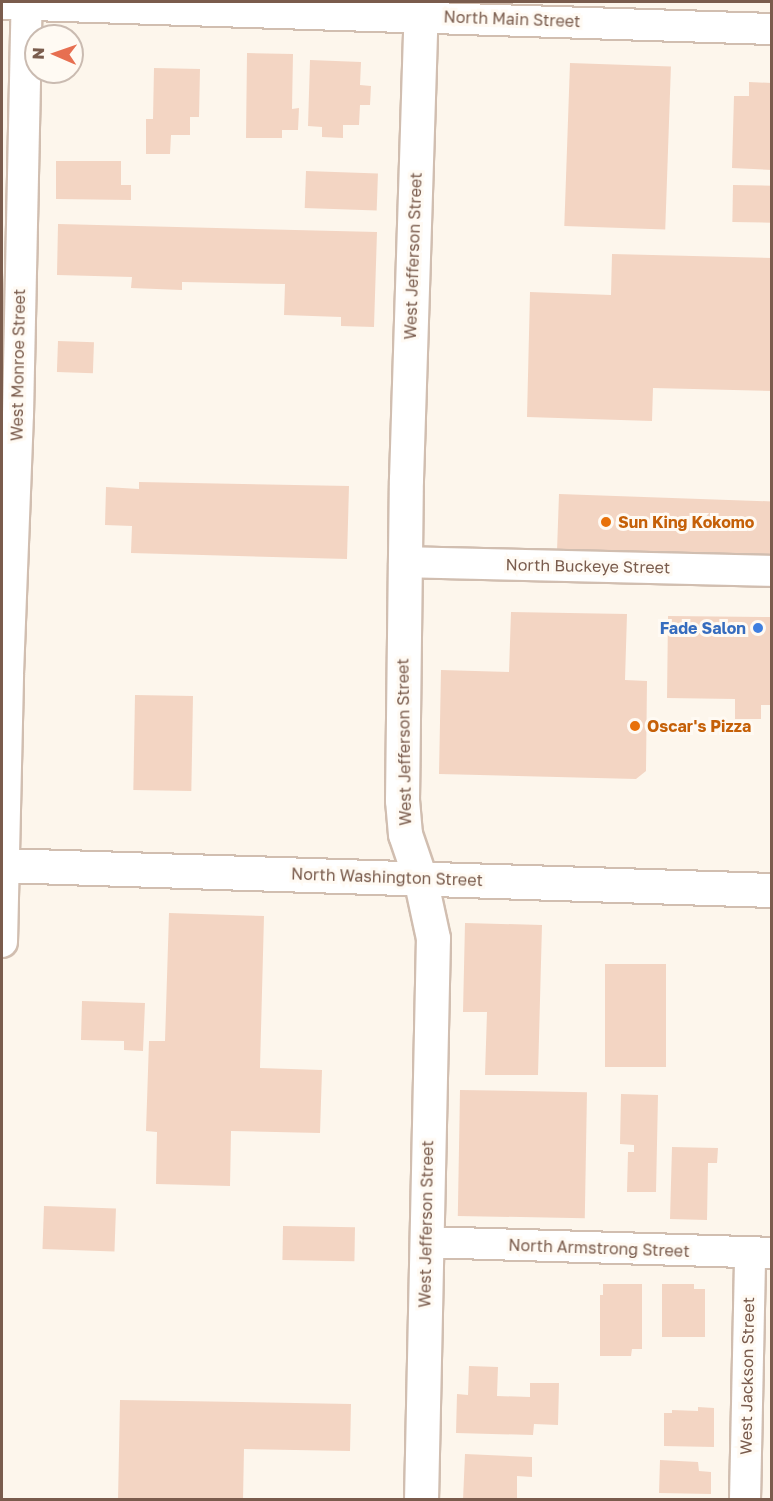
<!DOCTYPE html>
<style>
body{margin:0}
#map{position:relative;width:773px;height:1501px;overflow:hidden;background:#fdf6ec;font-family:"Golos Text",sans-serif}
div>[style]{position:absolute}
.building>*{inset:0;background:#f3d5c3;transform-origin:0 0}
.roads{filter:drop-shadow(2px 0 #d1beb0) drop-shadow(-2px 0 #d1beb0) drop-shadow(0 2px #d1beb0) drop-shadow(0 -2px #d1beb0)}
.minor>*{height:30px;margin:-15px;padding:0 15px;transform-origin:15px;border-radius:15px;background:#fff}
.tertiary>*{height:33px;margin:-16.5px;padding:0 16.5px;transform-origin:16.5px;border-radius:16.5px;background:#fff}
.secondary>*{height:33px;margin:-16.5px;padding:0 16.5px;transform-origin:16.5px;border-radius:16.5px;background:#fff}
.dots>*{width:16px;height:16px;translate:-50% -50%;box-sizing:border-box;border:3px solid #fffaf3;border-radius:50%}
span{translate:-50% -50%;white-space:nowrap;text-align:center;line-height:1.15;-webkit-text-stroke:6px #fffaf3;paint-order:stroke}
.street-label{font-size:16px;color:#7a5c4d}
.food-label{font-size:16px;color:#c56008;font-weight:700}
.left{translate:0 -50%;text-align:left}
.shop-label{font-size:16px;color:#366cbe;font-weight:700}
.right{translate:-100% -50%;text-align:right}
.frame{position:absolute;inset:0;border:3px solid #7a5c4d;pointer-events:none}
.north{position:absolute;left:24px;top:24px;width:60px;height:60px;box-sizing:border-box;background:#fffaf3;border:2px solid #cabbb1;border-radius:50%;rotate:272deg;font-size:16px;font-weight:700;line-height:24px;text-align:center;color:#7a5c4d}
.north::after{content:'';display:block;margin:auto;width:21px;height:27px;background:#e76f51;clip-path:polygon(50% 0,100% 100%,50% 72%,0 100%)}
</style>
<div id="map">
<div class="building">
<div style="clip-path:polygon(247px 53px,293px 54px,292px 109px,299px 108px,298px 130px,282px 130px,282px 138px,246px 138px)"></div>
<div style="clip-path:polygon(310px 60px,361px 62px,360px 85px,371px 86px,370px 105px,360px 105px,359px 125px,343px 125px,343px 138px,322px 137px,322px 127px,308px 126px)"></div>
<div style="left:570px;top:63px;width:101px;height:163px;rotate:2deg"></div>
<div style="clip-path:polygon(154px 68px,200px 69px,199px 117px,190px 117px,190px 135px,171px 135px,170px 154px,146px 154px,146px 119px,153px 119px)"></div>
<div style="clip-path:polygon(749px 82px,772px 83px,772px 170px,732px 168px,734px 96px,749px 96px)"></div>
<div style="clip-path:polygon(56px 161px,121px 161px,121px 185px,131px 185px,131px 200px,56px 199px)"></div>
<div style="left:306px;top:171px;width:72px;height:37px;rotate:2deg"></div>
<div style="left:733px;top:185px;width:39px;height:37px;rotate:1deg"></div>
<div style="clip-path:polygon(58px 224px,377px 232px,374px 327px,341px 326px,341px 317px,284px 315px,285px 284px,182px 282px,182px 290px,131px 288px,132px 277px,57px 275px)"></div>
<div style="clip-path:polygon(612px 254px,772px 258px,772px 391px,653px 388px,652px 421px,527px 417px,530px 292px,611px 295px)"></div>
<div style="left:58px;top:341px;width:36px;height:31px;rotate:2deg"></div>
<div style="clip-path:polygon(139px 482px,349px 486px,347px 559px,131px 553px,132px 526px,105px 525px,106px 487px,139px 489px)"></div>
<div style="left:559px;top:494px;width:213px;height:57px;rotate:2deg"></div>
<div style="clip-path:polygon(511px 612px,627px 614px,625px 680px,647px 681px,646px 771px,636px 779px,439px 774px,441px 670px,509px 672px)"></div>
<div style="clip-path:polygon(668px 616px,772px 617px,772px 705px,761px 705px,761px 719px,735px 719px,735px 699px,667px 698px)"></div>
<div style="left:135px;top:695px;width:58px;height:95px;rotate:1deg"></div>
<div style="clip-path:polygon(169px 913px,264px 916px,260px 1068px,322px 1070px,320px 1133px,231px 1131px,230px 1186px,156px 1184px,157px 1132px,146px 1131px,149px 1041px,165px 1041px)"></div>
<div style="clip-path:polygon(465px 923px,542px 925px,538px 1075px,485px 1075px,487px 1012px,463px 1012px)"></div>
<div style="left:605px;top:964px;width:61px;height:103px"></div>
<div style="clip-path:polygon(82px 1001px,145px 1003px,143px 1051px,124px 1050px,124px 1041px,81px 1040px)"></div>
<div style="left:460px;top:1090px;width:127px;height:126px;rotate:1deg"></div>
<div style="clip-path:polygon(621px 1094px,658px 1095px,656px 1192px,627px 1192px,628px 1152px,634px 1152px,634px 1145px,620px 1144px)"></div>
<div style="clip-path:polygon(672px 1147px,718px 1148px,717px 1163px,708px 1163px,707px 1220px,670px 1219px)"></div>
<div style="left:44px;top:1206px;width:72px;height:43px;rotate:2deg"></div>
<div style="left:283px;top:1226px;width:72px;height:34px;rotate:1deg"></div>
<div style="clip-path:polygon(603px 1284px,642px 1284px,642px 1349px,632px 1349px,631px 1356px,600px 1356px,600px 1295px,603px 1295px)"></div>
<div style="clip-path:polygon(662px 1284px,694px 1284px,694px 1289px,705px 1289px,705px 1337px,662px 1337px)"></div>
<div style="clip-path:polygon(469px 1366px,498px 1367px,497px 1396px,530px 1397px,530px 1383px,559px 1383px,558px 1425px,534px 1424px,533px 1435px,456px 1433px,457px 1394px,468px 1395px)"></div>
<div style="clip-path:polygon(120px 1400px,351px 1404px,350px 1451px,244px 1449px,243px 1500px,118px 1500px)"></div>
<div style="clip-path:polygon(698px 1407px,714px 1408px,714px 1447px,664px 1446px,664px 1413px,672px 1413px,672px 1410px,698px 1411px)"></div>
<div style="clip-path:polygon(465px 1454px,532px 1457px,532px 1477px,517px 1476px,517px 1498px,463px 1500px)"></div>
<div style="clip-path:polygon(660px 1460px,698px 1462px,699px 1471px,711px 1472px,711px 1494px,659px 1493px)"></div>
</div>
<div class="roads">
<div class="minor">
<div style="left:2px;top:4px;width:770px;rotate:1.86deg"></div>
<div style="left:404px;top:562px;width:368px;rotate:1.4deg"></div>
<div style="left:2px;top:942px;width:268px;rotate:-88.7deg"></div>
<div style="left:8px;top:674px;width:259px;rotate:-87.8deg"></div>
<div style="left:18px;top:415px;width:413px;rotate:-88.8deg"></div>
<div style="left:426px;top:1242px;width:346px;rotate:1.8deg"></div>
<div style="left:745px;top:1500px;width:247px;rotate:-88.8deg"></div>
</div>
<div class="tertiary">
<div style="left:421px;top:1500px;width:562px;rotate:-88.78deg"></div>
<div style="left:433px;top:938px;width:61px;rotate:-102.2deg"></div>
<div style="left:420px;top:878px;width:46px;rotate:-108.8deg"></div>
<div style="left:405px;top:834px;width:34px;rotate:-95deg"></div>
<div style="left:402px;top:800px;width:321px;rotate:-89.3deg"></div>
<div style="left:406px;top:479px;width:477px;rotate:-88.2deg"></div>
</div>
<div class="secondary">
<div style="left:2px;top:865px;width:770px;rotate:1.86deg"></div>
</div>
</div>
<div class="dots">
<div style="left:606px;top:522px;background:#e8710a"></div>
<div style="left:758px;top:628px;background:#3f7fe0"></div>
<div style="left:635px;top:726px;background:#e8710a"></div>
</div>
<div class="street-label">
<span style="left:512px;top:19px;rotate:2deg">North Main Street</span>
<span style="left:413px;top:256px;rotate:-88deg">West Jefferson Street</span>
<span style="left:18px;top:365px;rotate:-89deg">West Monroe Street</span>
<span style="left:588px;top:566px;rotate:1deg">North Buckeye Street</span>
<span style="left:404px;top:742px;rotate:-91deg">West Jefferson Street</span>
<span style="left:387px;top:877px;rotate:2deg">North Washington Street</span>
<span style="left:426px;top:1224px;rotate:-89deg">West Jefferson Street</span>
<span style="left:599px;top:1248px;rotate:2deg">North Armstrong Street</span>
<span style="left:747px;top:1376px;rotate:-89deg">West Jackson Street</span>
</div>
<div class="food-label">
<span class="left" style="left:618px;top:522px">Sun King Kokomo</span>
<span class="left" style="left:647px;top:726px">Oscar's Pizza</span>
</div>
<div class="shop-label">
<span class="right" style="left:746px;top:628px">Fade Salon</span>
</div>
<div class="frame"></div>
<div class="north">N</div>
</div>
